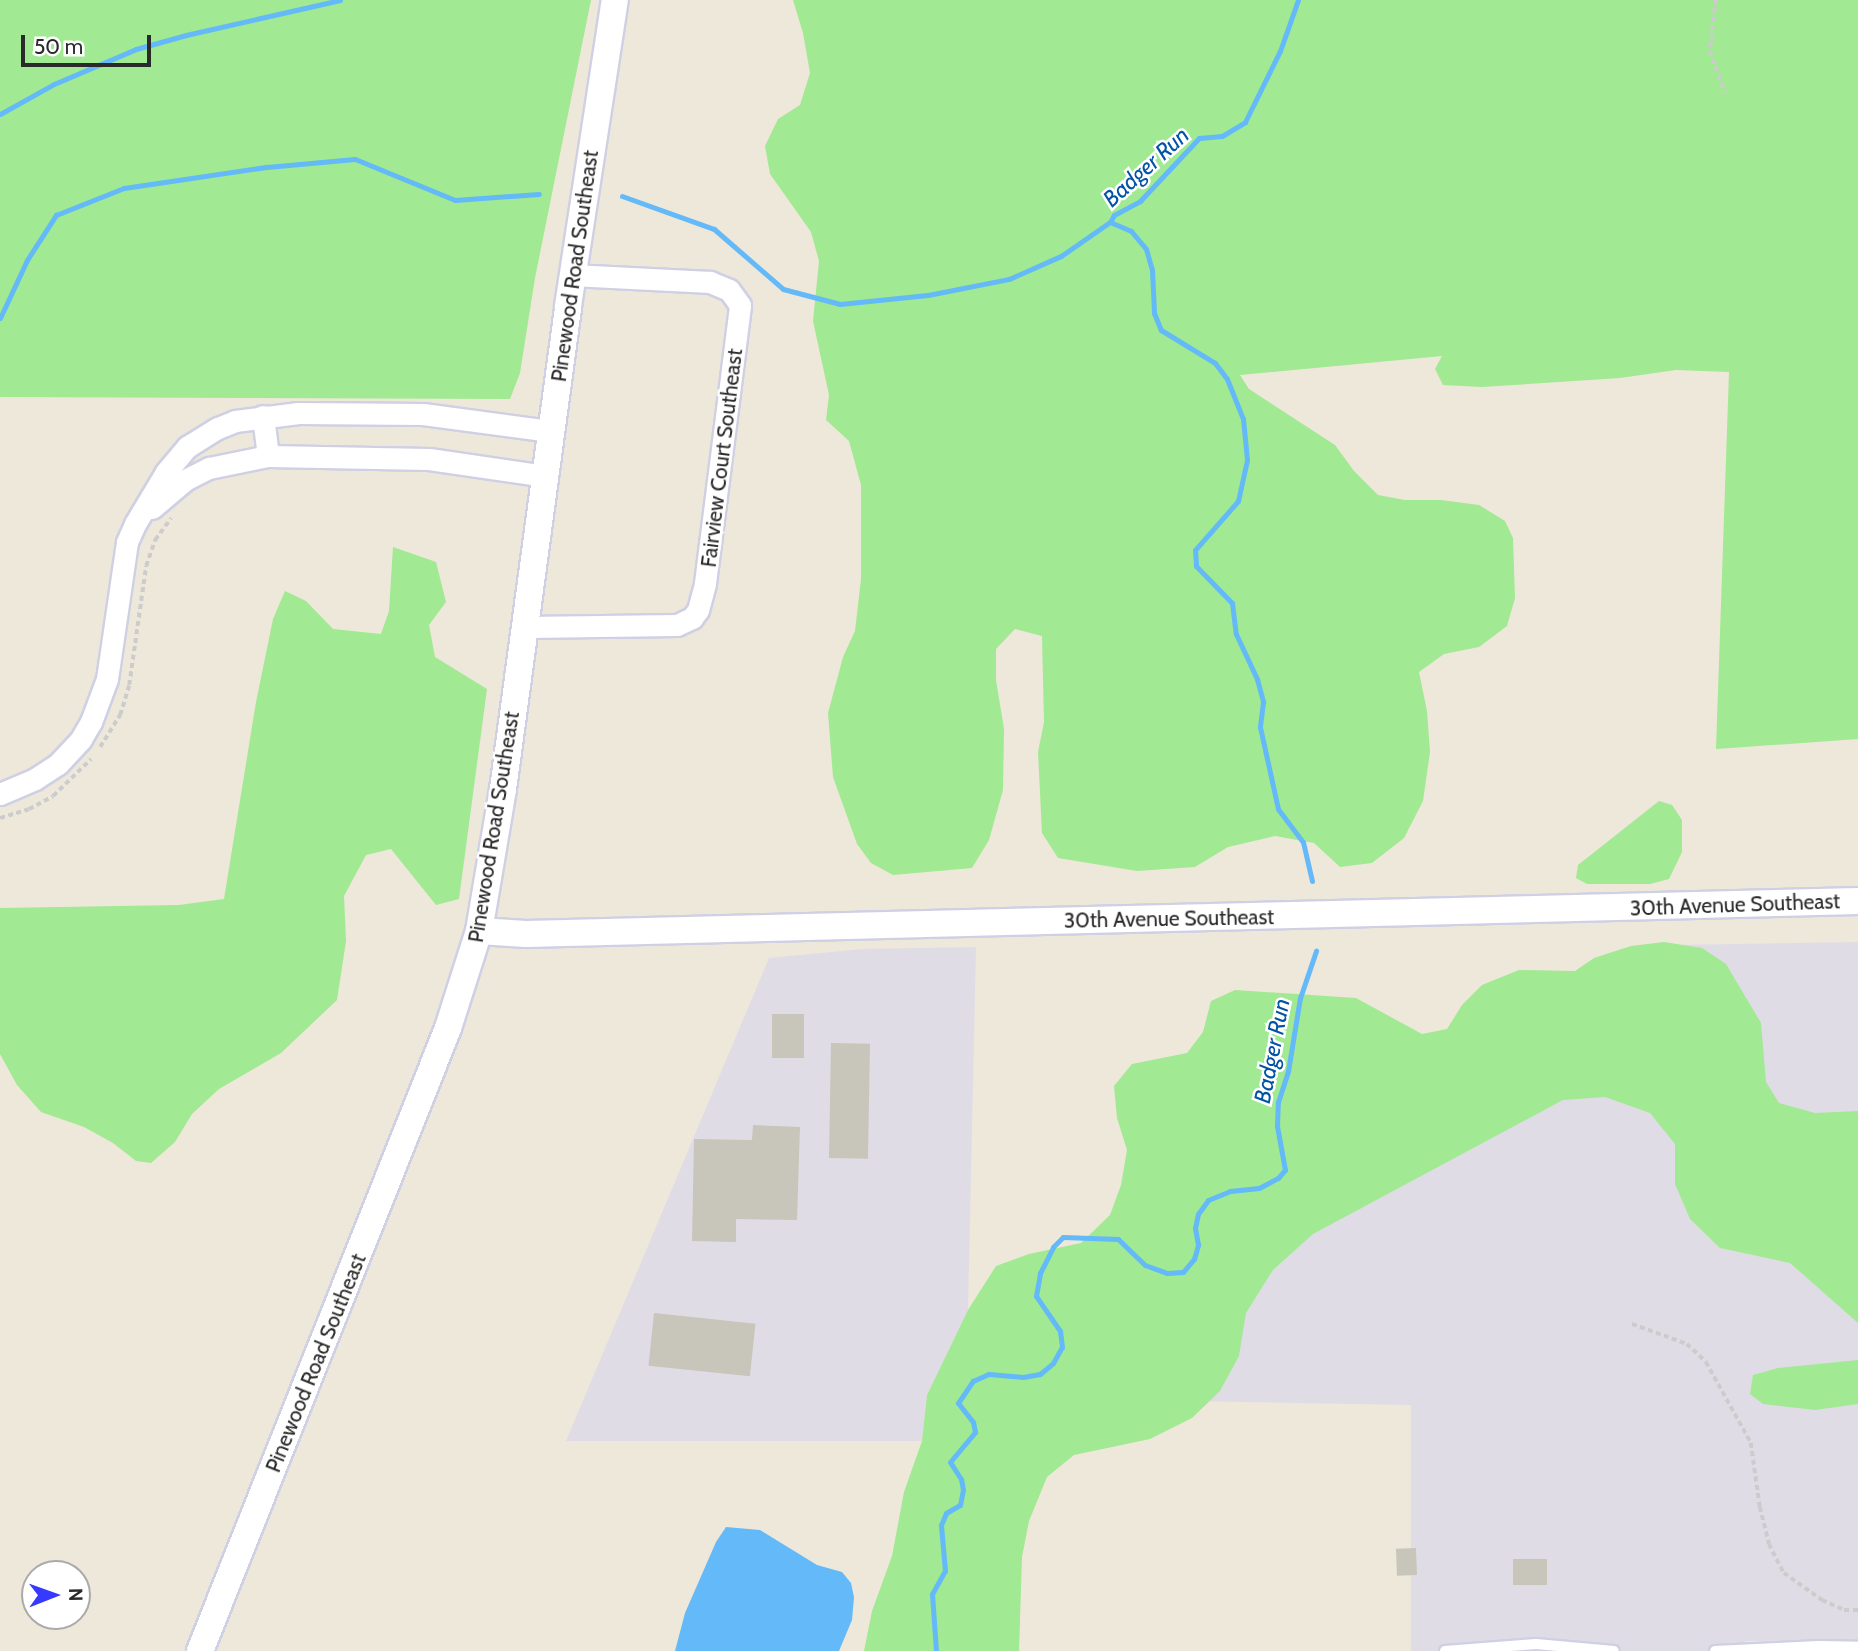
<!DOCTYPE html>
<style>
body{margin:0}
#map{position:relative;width:1858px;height:1651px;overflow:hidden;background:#ede8da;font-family:Cabin,sans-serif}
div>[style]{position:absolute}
.industrial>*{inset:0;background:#e0dce5}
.green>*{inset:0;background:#a1e992}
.water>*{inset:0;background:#64b9f8}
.stream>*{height:5px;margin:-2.5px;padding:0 2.5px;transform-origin:2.5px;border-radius:2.5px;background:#64b9f8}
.building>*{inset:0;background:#c8c5ba;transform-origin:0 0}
.path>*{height:3.5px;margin-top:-1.75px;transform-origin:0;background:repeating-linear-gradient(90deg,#ccc 0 5px,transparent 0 8.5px)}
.roads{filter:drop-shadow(2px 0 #cfd0e4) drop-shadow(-2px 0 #cfd0e4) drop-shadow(0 2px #cfd0e4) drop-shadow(0 -2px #cfd0e4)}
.service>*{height:10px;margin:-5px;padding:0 5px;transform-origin:5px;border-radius:5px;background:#fff}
.minor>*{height:21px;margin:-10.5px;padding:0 10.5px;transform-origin:10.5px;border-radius:10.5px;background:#fff}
.tertiary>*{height:26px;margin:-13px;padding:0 13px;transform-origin:13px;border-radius:13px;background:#fff}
span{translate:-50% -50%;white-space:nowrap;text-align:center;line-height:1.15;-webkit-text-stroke:5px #fff;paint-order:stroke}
.street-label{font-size:21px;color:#2a2a2a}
.water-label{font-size:23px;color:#0253a5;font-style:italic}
.north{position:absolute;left:21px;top:1560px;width:70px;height:70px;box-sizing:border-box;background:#fff;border:2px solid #aaa;border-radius:50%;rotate:89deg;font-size:19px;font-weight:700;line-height:28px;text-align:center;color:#2a2a2a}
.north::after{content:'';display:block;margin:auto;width:24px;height:32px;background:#363aff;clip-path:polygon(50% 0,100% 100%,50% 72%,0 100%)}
.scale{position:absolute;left:21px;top:35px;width:130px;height:32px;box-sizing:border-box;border:4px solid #2a2a2a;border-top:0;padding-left:9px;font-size:21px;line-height:24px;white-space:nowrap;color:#2a2a2a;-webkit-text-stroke:5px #fff;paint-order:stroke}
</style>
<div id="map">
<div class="industrial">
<div style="clip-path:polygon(1858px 942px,1858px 1169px,1725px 1151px,1673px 945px)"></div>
<div style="clip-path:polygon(976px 947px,968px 1310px,927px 1395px,922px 1441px,566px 1441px,769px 958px,862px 949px)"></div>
<div style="clip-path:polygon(1535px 1090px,1650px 1093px,1858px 1248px,1858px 1640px,1745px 1641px,1745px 1651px,1411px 1651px,1411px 1405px,1184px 1401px,1271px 1206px)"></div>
</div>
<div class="green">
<div style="clip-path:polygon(0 0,591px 0,535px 278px,520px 373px,510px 399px,0 397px)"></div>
<div style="clip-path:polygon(793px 0,1858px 0,1858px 739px,1716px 749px,1729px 372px,1676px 370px,1620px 378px,1482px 387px,1443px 385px,1435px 369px,1442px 356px,1240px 375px,1249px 389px,1335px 445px,1354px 471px,1378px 495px,1405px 500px,1441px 500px,1479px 505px,1505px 521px,1513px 538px,1515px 598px,1507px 626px,1479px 647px,1444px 654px,1419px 672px,1427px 711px,1430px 752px,1423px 801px,1404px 838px,1372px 863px,1340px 867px,1314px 843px,1275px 836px,1228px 847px,1195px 867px,1137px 871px,1058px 858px,1042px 833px,1038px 752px,1044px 722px,1042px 636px,1015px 629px,996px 649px,996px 680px,1004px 729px,1003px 790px,989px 840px,972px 868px,893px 875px,871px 863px,857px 844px,833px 777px,828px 713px,843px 657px,855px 631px,861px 579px,861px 485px,849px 441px,826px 420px,829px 395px,813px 321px,819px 261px,811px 232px,770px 174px,765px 146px,778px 119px,800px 105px,810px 73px,803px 33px)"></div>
<div style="clip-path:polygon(393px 547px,436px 562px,446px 602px,429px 625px,435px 657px,487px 689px,459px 899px,436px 905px,391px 849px,366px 855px,344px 896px,346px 941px,337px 1000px,281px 1053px,219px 1089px,192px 1114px,175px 1142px,151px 1163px,136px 1161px,113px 1143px,84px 1127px,41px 1112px,17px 1085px,0 1054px,0 908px,179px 905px,224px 899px,256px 702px,273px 619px,285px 591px,306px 601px,333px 629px,381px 634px,389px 611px)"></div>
<div style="clip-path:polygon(1659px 801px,1672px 805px,1682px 820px,1682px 852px,1669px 879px,1650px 884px,1587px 884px,1576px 878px,1578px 865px)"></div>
<div style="clip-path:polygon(1664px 942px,1702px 948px,1726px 964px,1761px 1023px,1766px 1082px,1779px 1103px,1815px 1113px,1858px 1111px,1858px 1323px,1790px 1263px,1720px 1248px,1690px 1219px,1675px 1184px,1675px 1144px,1650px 1113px,1605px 1097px,1563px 1100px,1313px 1234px,1273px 1270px,1246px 1313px,1239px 1356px,1220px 1391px,1192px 1418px,1150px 1439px,1074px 1455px,1047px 1477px,1029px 1521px,1022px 1557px,1019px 1651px,864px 1651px,872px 1611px,892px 1556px,904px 1492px,922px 1441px,927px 1395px,968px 1310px,996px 1266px,1029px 1254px,1081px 1243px,1110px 1215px,1121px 1185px,1127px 1150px,1117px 1118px,1114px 1086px,1132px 1064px,1187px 1053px,1203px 1032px,1211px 1001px,1235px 990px,1356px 998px,1422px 1034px,1447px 1029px,1462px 1005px,1482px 985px,1519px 970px,1575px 971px,1594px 958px,1631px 946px)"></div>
<div style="clip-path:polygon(1858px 1360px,1858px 1404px,1815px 1410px,1763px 1404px,1750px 1394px,1753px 1375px,1778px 1368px)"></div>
</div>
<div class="water">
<div style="clip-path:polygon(726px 1527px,760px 1530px,817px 1565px,842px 1572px,851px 1583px,854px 1597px,852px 1620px,839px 1651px,675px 1651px,685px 1613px,716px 1542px)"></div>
</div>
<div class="stream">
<div style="left:0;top:114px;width:62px;rotate:-29.1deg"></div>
<div style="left:54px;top:84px;width:89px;rotate:-23.1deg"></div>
<div style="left:136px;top:49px;width:52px;rotate:-15.6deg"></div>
<div style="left:186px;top:35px;width:158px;rotate:-12.8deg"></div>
<div style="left:622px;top:196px;width:98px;rotate:19.7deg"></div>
<div style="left:714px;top:229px;width:91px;rotate:41deg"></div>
<div style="left:783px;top:289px;width:59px;rotate:14.7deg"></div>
<div style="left:840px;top:304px;width:88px;rotate:-5.8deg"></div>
<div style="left:928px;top:295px;width:83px;rotate:-11.2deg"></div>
<div style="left:1009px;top:279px;width:57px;rotate:-23.9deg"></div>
<div style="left:1061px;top:256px;width:60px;rotate:-34.8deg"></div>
<div style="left:1110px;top:222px;width:8px;rotate:-60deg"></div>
<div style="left:1114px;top:215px;width:30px;rotate:-28deg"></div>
<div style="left:1140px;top:201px;width:86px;rotate:-46.9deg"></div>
<div style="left:1199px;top:138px;width:23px;rotate:-5deg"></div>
<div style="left:1222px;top:136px;width:27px;rotate:-31deg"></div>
<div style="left:1245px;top:122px;width:79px;rotate:-63.8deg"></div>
<div style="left:1280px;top:51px;width:54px;rotate:-70.6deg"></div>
<div style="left:1110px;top:222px;width:23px;rotate:23deg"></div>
<div style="left:1131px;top:231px;width:23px;rotate:50deg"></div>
<div style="left:1146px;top:249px;width:22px;rotate:74deg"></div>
<div style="left:1152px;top:270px;width:43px;rotate:87.3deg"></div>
<div style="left:1154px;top:313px;width:18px;rotate:68deg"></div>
<div style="left:1161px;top:330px;width:63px;rotate:31.4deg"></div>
<div style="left:1215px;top:363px;width:20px;rotate:53deg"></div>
<div style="left:1227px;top:379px;width:43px;rotate:68.2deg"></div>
<div style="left:1243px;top:419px;width:41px;rotate:84.4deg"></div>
<div style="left:1247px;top:460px;width:42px;rotate:102.4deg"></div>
<div style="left:1238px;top:501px;width:65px;rotate:131.3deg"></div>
<div style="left:1195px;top:550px;width:16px;rotate:86deg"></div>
<div style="left:1196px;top:566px;width:52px;rotate:45.8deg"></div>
<div style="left:1232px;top:603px;width:31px;rotate:83deg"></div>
<div style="left:1236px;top:634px;width:50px;rotate:65deg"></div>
<div style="left:1257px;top:679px;width:24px;rotate:75deg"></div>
<div style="left:1263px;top:702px;width:25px;rotate:97deg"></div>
<div style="left:1260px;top:727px;width:84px;rotate:77.6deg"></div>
<div style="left:1278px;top:809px;width:41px;rotate:52.9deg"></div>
<div style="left:1303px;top:842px;width:40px;rotate:77deg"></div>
<div style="left:0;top:318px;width:64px;rotate:-65deg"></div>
<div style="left:27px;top:260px;width:54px;rotate:-57.2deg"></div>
<div style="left:56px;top:215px;width:73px;rotate:-21.7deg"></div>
<div style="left:124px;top:188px;width:145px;rotate:-8.4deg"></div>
<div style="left:267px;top:167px;width:88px;rotate:-5.2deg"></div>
<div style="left:355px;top:159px;width:108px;rotate:22.3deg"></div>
<div style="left:455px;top:200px;width:84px;rotate:-4.1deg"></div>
<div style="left:936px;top:1651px;width:57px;rotate:-94deg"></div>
<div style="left:932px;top:1594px;width:26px;rotate:-61deg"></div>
<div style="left:945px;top:1571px;width:46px;rotate:-95deg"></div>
<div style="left:941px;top:1525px;width:13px;rotate:-67deg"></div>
<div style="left:946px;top:1513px;width:16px;rotate:-30deg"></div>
<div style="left:960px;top:1505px;width:15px;rotate:-79deg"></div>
<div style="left:963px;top:1490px;width:11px;rotate:-100deg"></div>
<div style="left:961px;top:1479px;width:20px;rotate:-123deg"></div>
<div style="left:950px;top:1462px;width:39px;rotate:-50deg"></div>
<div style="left:975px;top:1432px;width:10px;rotate:-101deg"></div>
<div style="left:973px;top:1422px;width:24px;rotate:-128deg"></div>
<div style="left:958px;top:1403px;width:27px;rotate:-56deg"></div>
<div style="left:973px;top:1381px;width:17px;rotate:-24deg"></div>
<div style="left:989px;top:1374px;width:34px;rotate:5deg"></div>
<div style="left:1023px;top:1377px;width:17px;rotate:-10deg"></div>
<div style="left:1040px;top:1374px;width:17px;rotate:-40deg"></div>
<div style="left:1053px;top:1363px;width:18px;rotate:-61deg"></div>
<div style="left:1062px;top:1347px;width:16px;rotate:-97deg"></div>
<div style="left:1060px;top:1331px;width:42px;rotate:-124.4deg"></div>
<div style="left:1036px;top:1296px;width:23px;rotate:-80deg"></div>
<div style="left:1040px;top:1273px;width:29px;rotate:-63deg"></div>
<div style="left:1053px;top:1247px;width:14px;rotate:-45deg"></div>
<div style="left:1063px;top:1237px;width:55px;rotate:2.1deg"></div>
<div style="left:1118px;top:1239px;width:37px;rotate:44deg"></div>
<div style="left:1145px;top:1265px;width:23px;rotate:20deg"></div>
<div style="left:1167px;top:1273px;width:16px;rotate:-4deg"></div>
<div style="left:1183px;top:1272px;width:17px;rotate:-50deg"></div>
<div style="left:1194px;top:1259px;width:15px;rotate:-74deg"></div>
<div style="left:1198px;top:1245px;width:17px;rotate:-100deg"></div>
<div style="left:1195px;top:1228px;width:14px;rotate:-78deg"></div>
<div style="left:1198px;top:1214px;width:17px;rotate:-54deg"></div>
<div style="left:1208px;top:1200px;width:24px;rotate:-22deg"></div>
<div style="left:1230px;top:1191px;width:29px;rotate:-6deg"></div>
<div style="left:1259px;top:1188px;width:21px;rotate:-28deg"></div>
<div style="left:1278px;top:1178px;width:11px;rotate:-49deg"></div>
<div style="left:1285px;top:1170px;width:45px;rotate:-100.3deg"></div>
<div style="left:1277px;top:1126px;width:24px;rotate:-88deg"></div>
<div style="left:1278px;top:1102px;width:33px;rotate:-72deg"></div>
<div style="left:1288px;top:1071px;width:74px;rotate:-80.7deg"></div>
<div style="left:1300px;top:998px;width:50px;rotate:-71.2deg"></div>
</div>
<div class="building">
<div style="left:772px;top:1014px;width:32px;height:44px"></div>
<div style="left:831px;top:1043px;width:39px;height:115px;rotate:1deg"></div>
<div style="clip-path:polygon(753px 1125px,800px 1127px,797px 1220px,736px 1219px,736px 1242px,692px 1241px,694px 1139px,752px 1140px)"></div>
<div style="left:654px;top:1313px;width:102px;height:53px;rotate:6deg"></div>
<div style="left:1416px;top:1548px;width:27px;height:20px;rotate:88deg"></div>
<div style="left:1547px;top:1559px;width:26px;height:34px;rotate:90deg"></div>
</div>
<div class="path">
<div style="left:1716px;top:0;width:51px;rotate:96.7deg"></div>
<div style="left:1710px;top:51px;width:45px;rotate:70.3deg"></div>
<div style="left:100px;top:747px;width:38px;rotate:-58deg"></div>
<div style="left:120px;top:715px;width:31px;rotate:-73deg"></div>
<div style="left:129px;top:685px;width:120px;rotate:-81.9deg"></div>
<div style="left:146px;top:566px;width:28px;rotate:-71deg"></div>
<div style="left:155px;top:540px;width:27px;rotate:-54deg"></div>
<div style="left:0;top:818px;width:30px;rotate:-17deg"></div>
<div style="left:29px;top:809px;width:27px;rotate:-28deg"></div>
<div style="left:53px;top:796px;width:53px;rotate:-44.2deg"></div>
<div style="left:1632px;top:1324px;width:59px;rotate:20deg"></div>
<div style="left:1687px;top:1344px;width:26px;rotate:43deg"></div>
<div style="left:1706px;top:1362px;width:93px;rotate:60.9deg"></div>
<div style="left:1751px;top:1443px;width:65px;rotate:82deg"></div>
<div style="left:1760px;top:1507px;width:38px;rotate:76deg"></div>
<div style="left:1769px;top:1544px;width:33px;rotate:63deg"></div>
<div style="left:1784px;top:1573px;width:47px;rotate:35.4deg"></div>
<div style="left:1822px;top:1600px;width:24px;rotate:24deg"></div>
<div style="left:1844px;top:1610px;width:14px"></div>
</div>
<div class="roads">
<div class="service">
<div style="left:1445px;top:1651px;width:91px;rotate:-4.4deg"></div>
<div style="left:1536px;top:1644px;width:78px;rotate:5.1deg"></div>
<div style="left:1715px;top:1651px;width:104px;rotate:-2.8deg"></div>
<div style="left:1819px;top:1646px;width:39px;rotate:1deg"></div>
</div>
<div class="minor">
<div style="left:263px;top:416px;width:40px;rotate:82.9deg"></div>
<div style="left:152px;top:508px;width:43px;rotate:-40.3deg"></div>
<div style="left:185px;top:480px;width:27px;rotate:-27deg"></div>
<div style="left:209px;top:468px;width:60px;rotate:-11.5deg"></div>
<div style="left:268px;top:456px;width:161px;rotate:1.1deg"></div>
<div style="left:429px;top:459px;width:117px;rotate:8.3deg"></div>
<div style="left:525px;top:627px;width:152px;rotate:-0.8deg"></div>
<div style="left:677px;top:625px;width:17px;rotate:-25deg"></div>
<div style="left:692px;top:618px;width:10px;rotate:-53deg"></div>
<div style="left:698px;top:610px;width:28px;rotate:-75deg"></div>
<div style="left:705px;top:583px;width:280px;rotate:-82.8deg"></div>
<div style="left:740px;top:305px;width:19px;rotate:-126deg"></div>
<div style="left:729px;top:290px;width:21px;rotate:-157deg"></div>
<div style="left:710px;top:282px;width:138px;rotate:-177.1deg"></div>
<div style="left:0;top:794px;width:38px;rotate:-23deg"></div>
<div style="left:35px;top:779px;width:27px;rotate:-33deg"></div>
<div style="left:58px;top:764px;width:34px;rotate:-47deg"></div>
<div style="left:81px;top:739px;width:20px;rotate:-60deg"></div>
<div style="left:91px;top:722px;width:46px;rotate:-69.6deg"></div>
<div style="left:107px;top:679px;width:138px;rotate:-81.7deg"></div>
<div style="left:127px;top:542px;width:20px;rotate:-66deg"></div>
<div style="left:135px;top:524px;width:61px;rotate:-59.2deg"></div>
<div style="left:166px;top:472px;width:33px;rotate:-50deg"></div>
<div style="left:187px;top:447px;width:36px;rotate:-32deg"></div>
<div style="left:218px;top:428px;width:18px;rotate:-22deg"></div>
<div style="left:235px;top:421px;width:64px;rotate:-7.2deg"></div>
<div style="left:298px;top:413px;width:125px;rotate:0.5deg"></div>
<div style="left:423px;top:414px;width:129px;rotate:7.6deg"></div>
</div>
<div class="tertiary">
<div style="left:479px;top:931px;width:47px;rotate:3.7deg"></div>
<div style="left:526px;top:934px;width:1332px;rotate:-1.42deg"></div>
<div style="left:200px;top:1651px;width:671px;rotate:-68.29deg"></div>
<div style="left:448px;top:1028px;width:102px;rotate:-72.3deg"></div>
<div style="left:479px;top:931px;width:144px;rotate:-80.4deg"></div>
<div style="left:503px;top:789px;width:487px;rotate:-82.3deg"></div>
<div style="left:568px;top:306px;width:310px;rotate:-81.3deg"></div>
</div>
</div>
<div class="street-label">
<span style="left:575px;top:266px;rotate:-82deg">Pinewood Road Southeast</span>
<span style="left:722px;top:458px;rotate:-83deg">Fairview Court Southeast</span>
<span style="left:494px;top:827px;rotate:-81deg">Pinewood Road Southeast</span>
<span style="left:1735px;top:905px;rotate:-2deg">30th Avenue Southeast</span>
<span style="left:1169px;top:919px;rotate:-1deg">30th Avenue Southeast</span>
<span style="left:316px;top:1363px;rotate:-68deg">Pinewood Road Southeast</span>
</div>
<div class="water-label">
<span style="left:1146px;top:167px;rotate:-42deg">Badger Run</span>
<span style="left:1272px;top:1051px;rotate:-79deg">Badger Run</span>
</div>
<div class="north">N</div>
<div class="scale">50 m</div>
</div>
